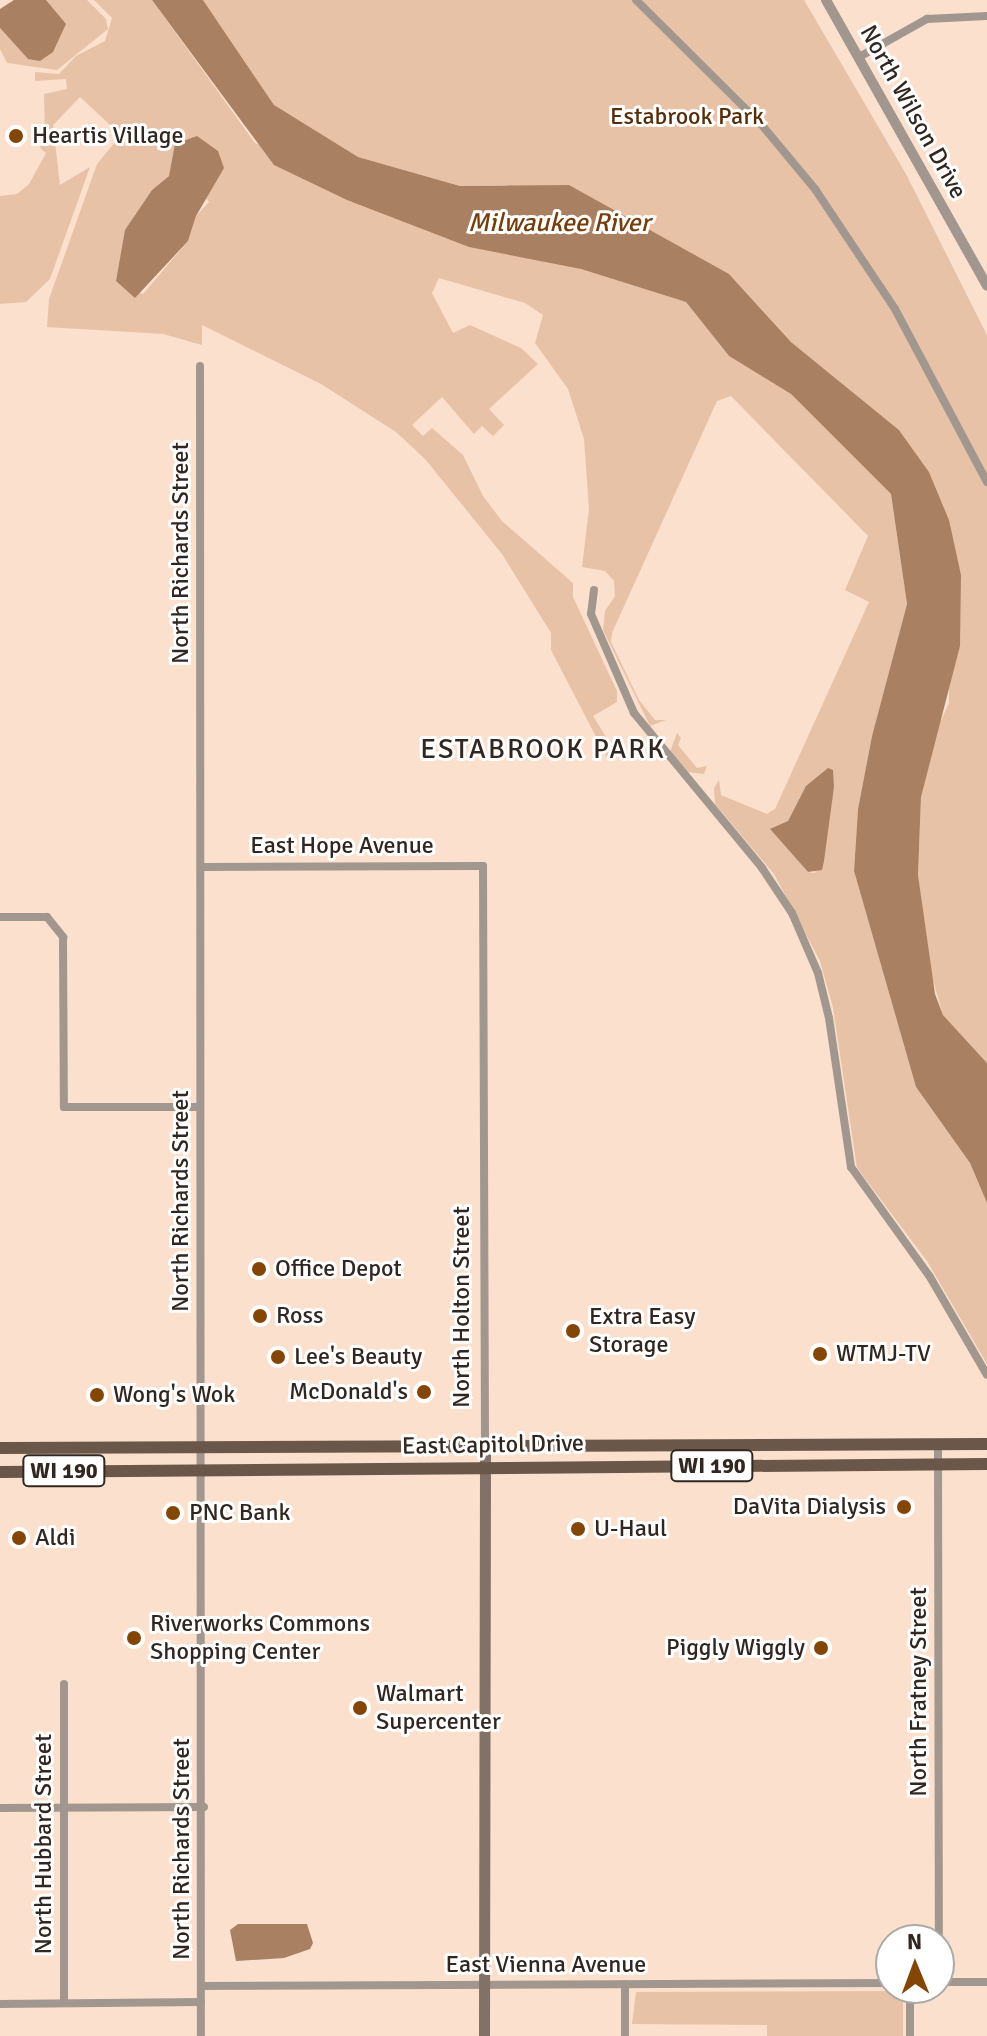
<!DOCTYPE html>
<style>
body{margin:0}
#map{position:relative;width:987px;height:2036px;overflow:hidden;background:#fbe0cd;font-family:Signika,sans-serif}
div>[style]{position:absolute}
.green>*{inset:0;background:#e8c2a7}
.water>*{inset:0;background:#a98062}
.minor>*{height:8px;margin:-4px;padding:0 4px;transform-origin:4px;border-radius:4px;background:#a2978f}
.tertiary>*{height:10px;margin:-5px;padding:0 5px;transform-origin:5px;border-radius:5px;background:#a2978f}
.secondary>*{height:11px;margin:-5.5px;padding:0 5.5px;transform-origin:5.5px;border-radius:5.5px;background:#817166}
.primary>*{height:12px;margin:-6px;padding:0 6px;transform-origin:6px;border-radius:6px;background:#6a5749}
.dots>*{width:22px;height:22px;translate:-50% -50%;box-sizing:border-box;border:4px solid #fff;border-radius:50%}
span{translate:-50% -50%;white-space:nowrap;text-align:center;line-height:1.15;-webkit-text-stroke:6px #fff;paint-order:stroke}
.shield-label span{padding:2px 6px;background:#fff;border:2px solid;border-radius:6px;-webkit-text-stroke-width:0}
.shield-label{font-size:22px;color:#312720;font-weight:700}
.street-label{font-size:24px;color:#312720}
.park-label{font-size:24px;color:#562d08}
.poi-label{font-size:24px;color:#312720}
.left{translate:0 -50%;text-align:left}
.right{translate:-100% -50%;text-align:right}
.water-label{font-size:26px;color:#743e0c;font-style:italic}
.quarter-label{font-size:28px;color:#312720;letter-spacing:2px}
.north{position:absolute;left:875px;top:1924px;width:80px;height:80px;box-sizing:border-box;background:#fff;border:2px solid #ada9a6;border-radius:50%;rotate:359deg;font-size:22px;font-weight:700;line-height:32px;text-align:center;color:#312720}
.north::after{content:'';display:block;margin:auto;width:28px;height:36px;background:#844607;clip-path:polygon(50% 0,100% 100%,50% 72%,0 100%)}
</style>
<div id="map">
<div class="green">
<div style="clip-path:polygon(46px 0,87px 0,106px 19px,108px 29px,57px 70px,7px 63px,0 49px,0 28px,28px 59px,52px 52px,64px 28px)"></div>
<div style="clip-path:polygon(evenodd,94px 0,152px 0,255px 143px,581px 269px,686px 302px,729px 356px,791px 394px,891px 494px,907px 604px,872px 736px,858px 809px,854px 871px,916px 1087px,970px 1163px,987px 1203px,987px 1364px,927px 1261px,857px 1168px,833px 1008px,820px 961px,774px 874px,715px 804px,714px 788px,719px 780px,721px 795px,767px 814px,775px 809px,869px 602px,845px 590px,868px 536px,731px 396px,717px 401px,612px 633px,611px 642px,639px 700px,655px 720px,666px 720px,650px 726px,603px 630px,605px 611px,615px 596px,614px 581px,605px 571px,582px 567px,589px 509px,584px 439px,568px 389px,535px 343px,543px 315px,525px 303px,439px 278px,432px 293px,453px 333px,470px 325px,521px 348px,538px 364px,489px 409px,504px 425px,493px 436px,482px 426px,474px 434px,442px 397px,412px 425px,423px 436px,432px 428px,463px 455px,483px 496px,502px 521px,573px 583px,573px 597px,617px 691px,617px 702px,593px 716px,616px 753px,608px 760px,551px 650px,551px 633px,502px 554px,425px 459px,396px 432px,321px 384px,202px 325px,202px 345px,163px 334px,47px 327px,49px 299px,97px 164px,121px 135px,80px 97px,53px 125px,60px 185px,90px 167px,50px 279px,26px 302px,0 304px,0 196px,17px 194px,29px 184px,46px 153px,40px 148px,45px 135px,44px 94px,67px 89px,66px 79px,35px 81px,35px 72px,59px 74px,76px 56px,105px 41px,112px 18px,94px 0,175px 161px,209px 202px,196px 216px,188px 241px,143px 294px,116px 281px,126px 230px,152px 190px,169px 176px,175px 161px,94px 0,832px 770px,834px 787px,815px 873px,808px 872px,771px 830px,788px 821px,806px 787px,832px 770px)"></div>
<div style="clip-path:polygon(203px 0,804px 0,906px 174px,987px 335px,987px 1063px,943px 1015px,929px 966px,918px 875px,921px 797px,932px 740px,949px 703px,949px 520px,929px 472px,899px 430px,791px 342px,729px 274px,506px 185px,460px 186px,358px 157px,303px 125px,274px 105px)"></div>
<div style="clip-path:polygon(677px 733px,681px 738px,678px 745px,697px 768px,707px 766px,704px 774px,687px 772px,670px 752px)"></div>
<div style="clip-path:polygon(897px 1991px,903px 1995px,903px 2036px,767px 2036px,767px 2025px,632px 2024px,636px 1992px)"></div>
</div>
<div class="water">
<div style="clip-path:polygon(14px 0,46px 0,66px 24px,53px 52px,40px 61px,28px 59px,0 28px,0 9px)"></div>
<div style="clip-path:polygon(152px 0,203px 0,274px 105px,358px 157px,460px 186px,569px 185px,729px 274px,791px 342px,899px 430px,929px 472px,949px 520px,961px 575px,960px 646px,921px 797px,918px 875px,935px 994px,943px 1015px,987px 1063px,987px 1203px,970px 1163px,916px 1087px,854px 871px,858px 809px,872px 736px,907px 604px,891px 494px,791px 394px,729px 356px,686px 302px,581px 269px,469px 247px,347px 200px,274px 165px)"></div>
<div style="clip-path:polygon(197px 136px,218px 151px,224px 168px,196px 216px,188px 241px,135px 298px,116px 281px,125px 230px,152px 190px,169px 176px,175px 144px)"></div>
<div style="clip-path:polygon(828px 768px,833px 770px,834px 787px,824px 861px,822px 870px,808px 872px,770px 829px,788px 821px,806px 786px)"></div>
<div style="clip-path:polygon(238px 1924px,307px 1924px,313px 1943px,310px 1949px,284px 1958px,236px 1961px,230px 1930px)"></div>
</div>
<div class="minor">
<div style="left:636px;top:0;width:176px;rotate:44.8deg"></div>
<div style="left:761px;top:124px;width:85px;rotate:50.3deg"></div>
<div style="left:815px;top:189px;width:144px;rotate:56.3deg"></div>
<div style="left:895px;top:309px;width:196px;rotate:62deg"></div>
<div style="left:861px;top:56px;width:76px;rotate:-29.3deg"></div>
<div style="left:927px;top:19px;width:60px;rotate:-2.9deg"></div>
<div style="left:200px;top:366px;width:1670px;rotate:89.97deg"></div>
<div style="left:594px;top:590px;width:24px;rotate:97deg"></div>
<div style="left:591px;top:614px;width:108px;rotate:66.5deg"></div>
<div style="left:634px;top:713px;width:201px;rotate:50.4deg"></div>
<div style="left:762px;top:868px;width:54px;rotate:56.3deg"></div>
<div style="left:792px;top:913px;width:65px;rotate:66.6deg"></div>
<div style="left:818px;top:973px;width:46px;rotate:76.3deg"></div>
<div style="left:829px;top:1018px;width:151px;rotate:81.6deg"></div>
<div style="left:851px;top:1167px;width:135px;rotate:54.3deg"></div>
<div style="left:930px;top:1277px;width:113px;rotate:59.8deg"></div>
<div style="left:201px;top:867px;width:282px;rotate:-0.2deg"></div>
<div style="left:483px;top:866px;width:579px;rotate:89.8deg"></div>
<div style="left:0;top:917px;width:47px"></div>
<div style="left:47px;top:917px;width:26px;rotate:51deg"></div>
<div style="left:63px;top:937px;width:170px;rotate:89.7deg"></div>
<div style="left:64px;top:1107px;width:136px"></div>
<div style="left:938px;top:1444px;width:496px;rotate:89.9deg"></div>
<div style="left:64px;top:1684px;width:319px;rotate:90deg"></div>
<div style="left:0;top:1808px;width:204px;rotate:-0.3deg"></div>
<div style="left:939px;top:1950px;width:32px;rotate:90deg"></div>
<div style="left:939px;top:1982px;width:48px"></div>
<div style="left:201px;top:1986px;width:690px;rotate:-0.25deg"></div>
<div style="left:1px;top:2004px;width:200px;rotate:-0.6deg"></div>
<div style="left:625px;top:2036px;width:52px;rotate:-90deg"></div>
<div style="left:910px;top:2036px;width:48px;rotate:-90deg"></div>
</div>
<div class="tertiary">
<div style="left:826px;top:0;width:328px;rotate:60.6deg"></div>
</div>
<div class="secondary">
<div style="left:484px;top:2036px;width:591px;rotate:-89.9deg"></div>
</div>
<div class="primary">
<div style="left:0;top:1448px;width:987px;rotate:-0.23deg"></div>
<div style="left:0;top:1472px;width:987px;rotate:-0.46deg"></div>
</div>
<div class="dots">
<div style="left:16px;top:136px;background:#844607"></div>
<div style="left:259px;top:1269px;background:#844607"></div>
<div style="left:260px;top:1316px;background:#844607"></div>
<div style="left:573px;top:1331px;background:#844607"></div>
<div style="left:820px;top:1354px;background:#844607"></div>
<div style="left:278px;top:1357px;background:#844607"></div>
<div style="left:424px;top:1392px;background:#844607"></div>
<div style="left:97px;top:1395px;background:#844607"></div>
<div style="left:904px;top:1507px;background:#844607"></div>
<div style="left:173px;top:1513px;background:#844607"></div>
<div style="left:578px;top:1529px;background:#844607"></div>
<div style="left:19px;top:1538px;background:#844607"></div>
<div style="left:134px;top:1638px;background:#844607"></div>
<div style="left:821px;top:1648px;background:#844607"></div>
<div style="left:360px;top:1708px;background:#844607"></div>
</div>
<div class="shield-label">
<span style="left:712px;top:1466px">WI 190</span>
<span style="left:64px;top:1471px">WI 190</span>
</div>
<div class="street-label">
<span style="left:913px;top:112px;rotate:61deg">North Wilson Drive</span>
<span style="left:181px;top:553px;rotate:-90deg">North Richards Street</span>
<span style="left:342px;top:846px">East Hope Avenue</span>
<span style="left:181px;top:1201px;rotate:-90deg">North Richards Street</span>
<span style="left:462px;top:1307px;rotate:-90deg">North Holton Street</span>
<span style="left:493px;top:1445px;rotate:-1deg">East Capitol Drive</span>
<span style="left:919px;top:1692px;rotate:-90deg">North Fratney Street</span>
<span style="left:44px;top:1844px;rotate:-90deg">North Hubbard Street</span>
<span style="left:182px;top:1849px;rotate:-90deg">North Richards Street</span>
<span style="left:546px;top:1965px">East Vienna Avenue</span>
</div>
<div class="park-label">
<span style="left:687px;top:117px">Estabrook Park</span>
</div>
<div class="poi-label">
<span class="left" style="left:32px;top:136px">Heartis Village</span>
<span class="left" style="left:275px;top:1269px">Office Depot</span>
<span class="left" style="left:276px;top:1316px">Ross</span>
<span class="left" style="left:589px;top:1331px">Extra Easy<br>Storage</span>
<span class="left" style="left:836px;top:1354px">WTMJ-TV</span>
<span class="left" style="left:294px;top:1357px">Lee's Beauty</span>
<span class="right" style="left:408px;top:1392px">McDonald's</span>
<span class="left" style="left:113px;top:1395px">Wong's Wok</span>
<span class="right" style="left:886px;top:1507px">DaVita Dialysis</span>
<span class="left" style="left:189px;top:1513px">PNC Bank</span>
<span class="left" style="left:594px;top:1529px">U-Haul</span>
<span class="left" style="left:35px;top:1538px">Aldi</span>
<span class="left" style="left:150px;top:1638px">Riverworks Commons<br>Shopping Center</span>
<span class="right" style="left:805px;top:1648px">Piggly Wiggly</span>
<span class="left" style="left:376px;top:1708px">Walmart<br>Supercenter</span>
</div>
<div class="water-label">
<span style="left:559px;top:224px">Milwaukee River</span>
</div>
<div class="quarter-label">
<span style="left:543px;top:749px">ESTABROOK PARK</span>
</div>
<div class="north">N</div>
</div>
